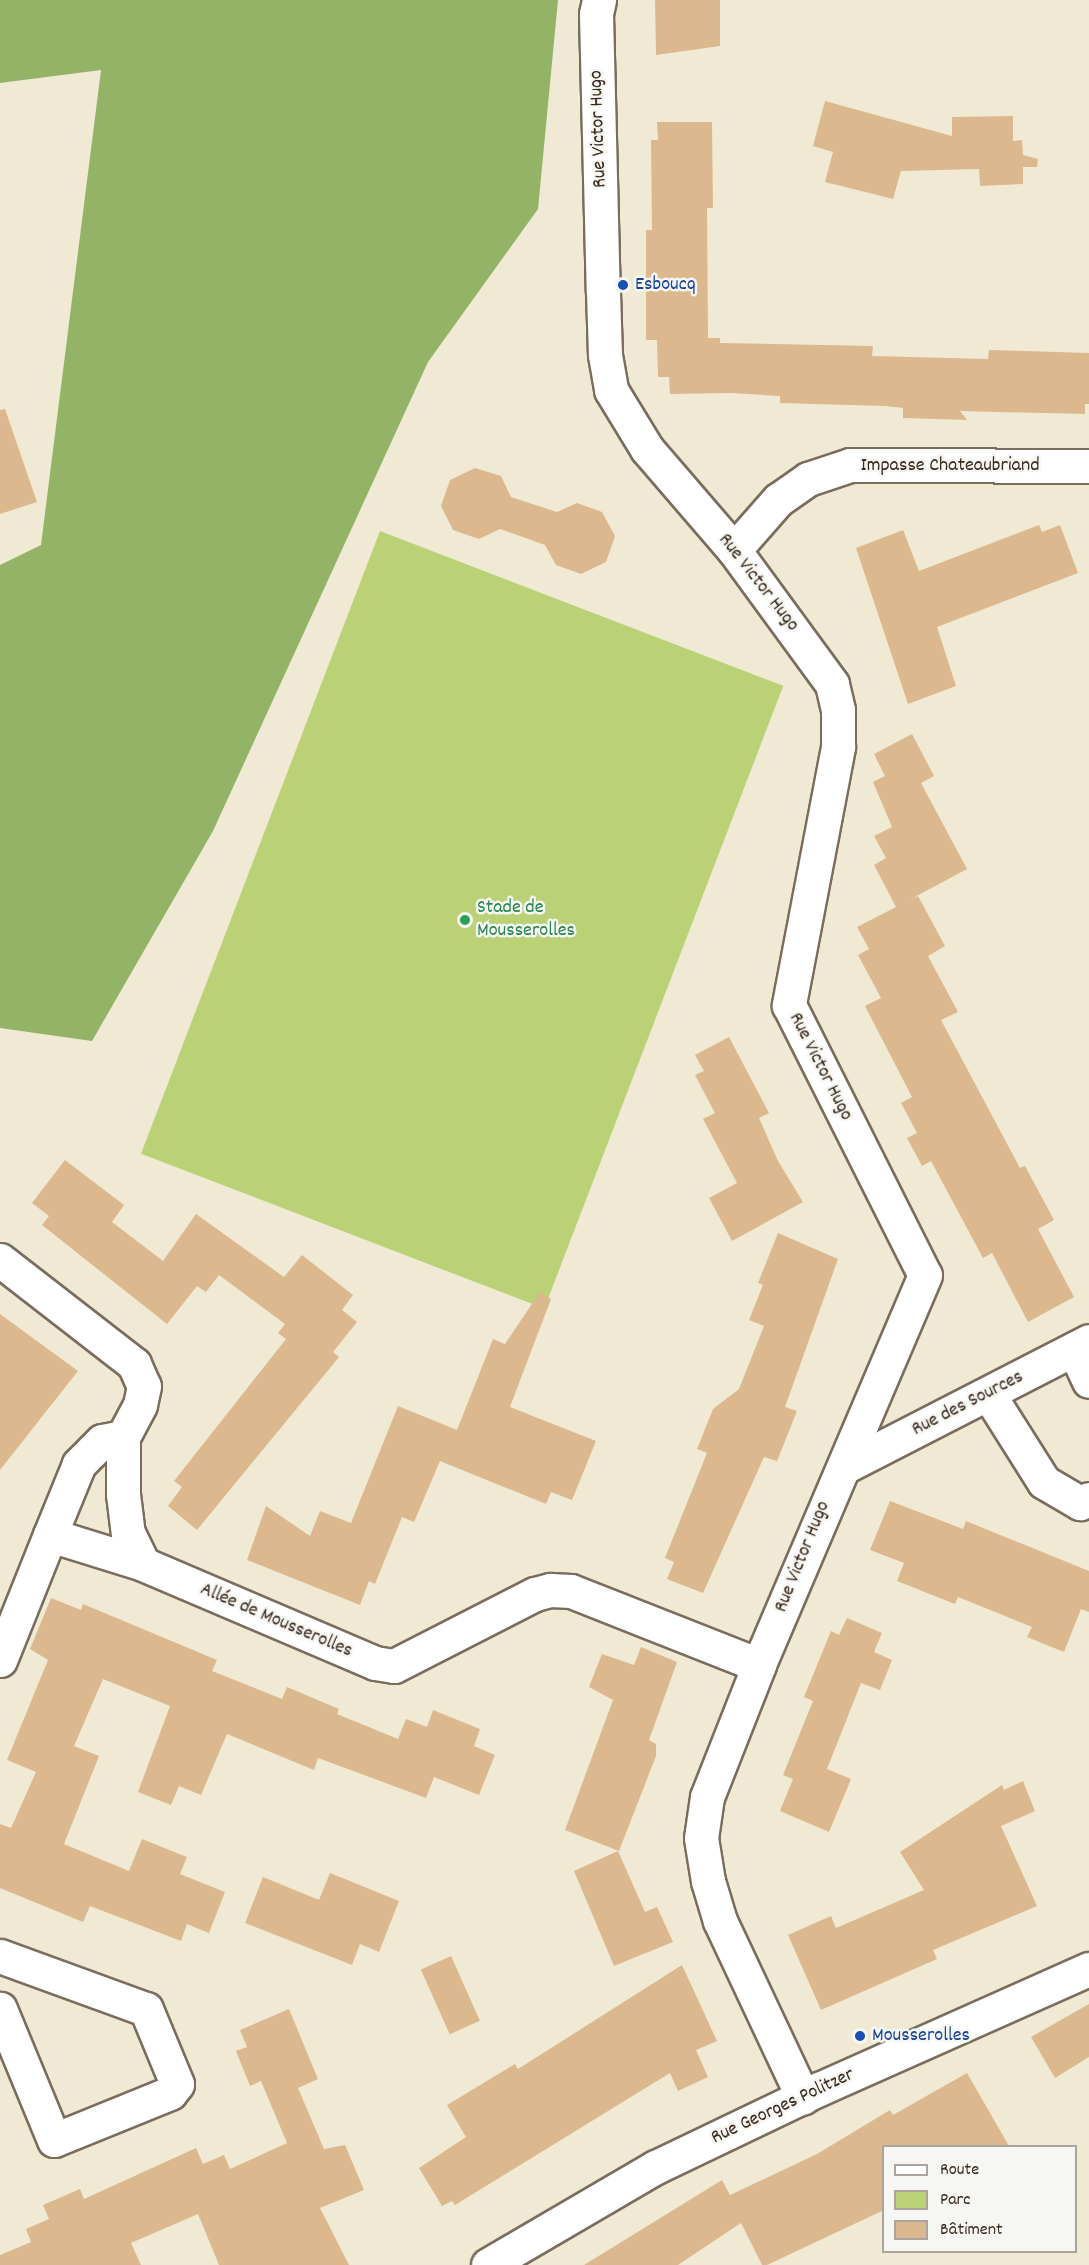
<!DOCTYPE html>
<meta charset="utf-8">
<style>
body{margin:0}
#map{position:relative;width:1089px;height:2265px;overflow:hidden;background:#f0ead5;font-family:Dekko,sans-serif}
div>[style]{position:absolute}
.green>*{inset:0;background:#bad176;transform-origin:0 0}
.forest>*{inset:0;background:#93b367}
.building>*{inset:0;background:#dcb88e;transform-origin:0 0}
.roads{filter:drop-shadow(2px 0 #7a6d5e) drop-shadow(-2px 0 #7a6d5e) drop-shadow(0 2px #7a6d5e) drop-shadow(0 -2px #7a6d5e)}
.street>*{height:33px;margin:-16.5px;padding:0 16.5px;transform-origin:16.5px;border-radius:16.5px;background:#fff}
.secondary>*{height:33px;margin:-16.5px;padding:0 16.5px;transform-origin:16.5px;border-radius:16.5px;background:#fff}
.dots>*{width:16px;height:16px;translate:-50% -50%;box-sizing:border-box;border:3px solid #f6f6f2;border-radius:50%}
span{translate:-50% -50%;white-space:nowrap;text-align:center;line-height:1.15;-webkit-text-stroke:5px #f6f6f2;paint-order:stroke}
.street-label{font-size:20px;color:#3b2a1e}
.transit-label{font-size:20px;color:#164399}
.left{translate:0 -50%;text-align:left}
.leisure-label{font-size:20px;color:#27864d}
.legend{position:absolute;left:882px;top:2145px;width:195px;height:108px;box-sizing:border-box;background:#f6f6f2;border:2px solid #aba49d;margin:0;padding:8px 10px;list-style:none;font-size:18px;color:#3b2a1e}
.legend li{display:flex;align-items:center;gap:12px;height:30px}
.legend b{width:30px;border:2px solid #aba49d}
</style>
<div id="map">
<div class="green">
<div style="left:380px;top:531px;width:432px;height:667px;rotate:21deg"></div>
</div>
<div class="forest">
<div style="clip-path:polygon(0 0,558px 0,538px 209px,428px 362px,213px 831px,92px 1041px,0 1028px,0 565px,41px 545px,101px 70px,0 83px)"></div>
</div>
<div class="building">
<div style="clip-path:polygon(655px 0,720px 0,720px 46px,656px 55px)"></div>
<div style="clip-path:polygon(825px 101px,952px 136px,952px 117px,1013px 116px,1013px 141px,1022px 140px,1023px 155px,1038px 159px,1037px 167px,1023px 167px,1023px 184px,980px 186px,979px 169px,901px 171px,893px 199px,825px 182px,833px 152px,813px 146px)"></div>
<div style="clip-path:polygon(657px 122px,712px 122px,713px 208px,707px 208px,708px 338px,720px 338px,720px 343px,873px 346px,872px 356px,988px 359px,989px 350px,1089px 353px,1089px 404px,1085px 404px,1085px 414px,960px 411px,967px 420px,903px 418px,903px 408px,886px 406px,780px 403px,780px 396px,732px 393px,670px 394px,669px 377px,658px 377px,657px 340px,646px 340px,646px 230px,652px 230px,651px 140px,658px 140px)"></div>
<div style="clip-path:polygon(5px 409px,37px 502px,0 514px,0 410px)"></div>
<div style="clip-path:polygon(475px 468px,501px 476px,511px 497px,557px 512px,577px 503px,602px 512px,615px 536px,606px 562px,581px 574px,556px 565px,545px 545px,500px 529px,479px 539px,453px 530px,441px 506px,450px 480px)"></div>
<div style="clip-path:polygon(1039px 525px,1042px 532px,1060px 525px,1078px 573px,937px 627px,956px 686px,908px 704px,856px 548px,903px 530px,919px 571px)"></div>
<div style="clip-path:polygon(912px 734px,934px 776px,921px 783px,967px 869px,911px 899px,918px 896px,945px 946px,928px 956px,958px 1012px,941px 1020px,1020px 1168px,1025px 1166px,1054px 1220px,1038px 1229px,1074px 1297px,1028px 1322px,992px 1253px,983px 1258px,931px 1161px,922px 1166px,907px 1138px,917px 1133px,901px 1103px,912px 1097px,865px 1006px,881px 998px,858px 955px,869px 949px,857px 927px,896px 907px,874px 865px,886px 858px,874px 836px,892px 827px,873px 782px,885px 776px,874px 754px)"></div>
<div style="clip-path:polygon(729px 1037px,769px 1113px,759px 1118px,778px 1161px,803px 1202px,732px 1241px,709px 1198px,737px 1183px,703px 1119px,715px 1113px,695px 1075px,704px 1071px,695px 1055px)"></div>
<div style="clip-path:polygon(65px 1160px,124px 1205px,112px 1222px,163px 1261px,196px 1214px,284px 1277px,302px 1255px,353px 1295px,342px 1310px,357px 1322px,333px 1352px,339px 1357px,197px 1530px,168px 1506px,182px 1487px,174px 1481px,286px 1339px,278px 1333px,285px 1324px,219px 1275px,206px 1292px,197px 1286px,167px 1324px,42px 1225px,49px 1216px,32px 1203px)"></div>
<div style="clip-path:polygon(778px 1233px,838px 1259px,785px 1407px,797px 1411px,777px 1461px,764px 1457px,703px 1593px,667px 1579px,674px 1562px,665px 1558px,707px 1453px,697px 1449px,713px 1409px,739px 1389px,764px 1326px,749px 1320px,763px 1285px,758px 1283px)"></div>
<div style="clip-path:polygon(540px 1292px,551px 1299px,510px 1407px,596px 1441px,572px 1500px,551px 1492px,546px 1504px,440px 1461px,414px 1522px,402px 1517px,375px 1584px,369px 1581px,360px 1605px,247px 1560px,266px 1506px,310px 1536px,320px 1511px,351px 1523px,398px 1406px,457px 1430px,493px 1339px,505px 1344px)"></div>
<div style="clip-path:polygon(0 1314px,78px 1371px,0 1470px)"></div>
<div style="clip-path:polygon(890px 1501px,963px 1529px,966px 1521px,1089px 1571px,1089px 1612px,1081px 1609px,1064px 1652px,1027px 1637px,1032px 1627px,958px 1597px,955px 1604px,897px 1581px,904px 1563px,870px 1550px)"></div>
<div style="clip-path:polygon(51px 1598px,81px 1610px,83px 1604px,217px 1660px,212px 1671px,282px 1699px,287px 1687px,339px 1709px,337px 1714px,398px 1739px,406px 1719px,427px 1727px,433px 1710px,480px 1729px,474px 1746px,495px 1755px,479px 1795px,434px 1777px,426px 1798px,318px 1758px,314px 1770px,227px 1734px,201px 1795px,179px 1786px,171px 1805px,138px 1792px,170px 1706px,103px 1679px,74px 1746px,99px 1756px,64px 1844px,129px 1871px,142px 1839px,187px 1857px,180px 1874px,225px 1892px,209px 1933px,187px 1924px,181px 1941px,90px 1906px,83px 1922px,0 1888px,0 1824px,11px 1828px,36px 1772px,7px 1760px,48px 1660px,30px 1649px)"></div>
<div style="clip-path:polygon(847px 1618px,882px 1633px,874px 1652px,892px 1660px,880px 1690px,861px 1683px,827px 1769px,851px 1779px,829px 1832px,780px 1811px,793px 1779px,783px 1775px,813px 1701px,804px 1697px,831px 1631px,839px 1635px)"></div>
<div style="clip-path:polygon(641px 1647px,677px 1662px,649px 1740px,656px 1744px,656px 1756px,619px 1851px,565px 1830px,613px 1700px,589px 1687px,602px 1654px,634px 1665px)"></div>
<div style="clip-path:polygon(1023px 1781px,1035px 1811px,1001px 1826px,1037px 1906px,933px 1950px,937px 1959px,821px 2010px,788px 1935px,831px 1916px,836px 1928px,924px 1890px,900px 1852px,1002px 1785px,1004px 1790px)"></div>
<div style="clip-path:polygon(618px 1851px,645px 1912px,657px 1907px,673px 1942px,614px 1966px,574px 1871px)"></div>
<div style="clip-path:polygon(330px 1873px,399px 1901px,379px 1952px,360px 1944px,352px 1965px,245px 1923px,263px 1877px,319px 1900px)"></div>
<div style="left:451px;top:1956px;width:71px;height:33px;rotate:66deg"></div>
<div style="clip-path:polygon(682px 1965px,717px 2041px,696px 2050px,708px 2077px,678px 2091px,670px 2073px,455px 2205px,452px 2201px,442px 2206px,419px 2168px,466px 2137px,447px 2105px,515px 2064px,518px 2069px)"></div>
<div style="clip-path:polygon(1089px 2004px,1089px 2057px,1055px 2078px,1031px 2037px)"></div>
<div style="clip-path:polygon(289px 2009px,318px 2079px,298px 2088px,324px 2149px,345px 2145px,364px 2190px,320px 2208px,349px 2265px,219px 2265px,198px 2214px,131px 2243px,141px 2265px,0 2265px,0 2255px,31px 2242px,26px 2229px,49px 2219px,43px 2205px,80px 2189px,84px 2199px,196px 2148px,203px 2164px,224px 2155px,230px 2169px,287px 2143px,261px 2081px,250px 2086px,236px 2051px,247px 2047px,240px 2030px)"></div>
<div style="clip-path:polygon(967px 2073px,1009px 2146px,884px 2146px,884px 2210px,767px 2265px,762px 2265px,741px 2223px,678px 2265px,584px 2265px,722px 2180px,730px 2195px,817px 2154px,890px 2110px,893px 2115px)"></div>
</div>
<div class="roads">
<div class="street">
<div style="left:599px;top:0;width:14px;rotate:102deg"></div>
<div style="left:596px;top:14px;width:278px;rotate:88.6deg"></div>
<div style="left:603px;top:292px;width:63px;rotate:88.2deg"></div>
<div style="left:605px;top:355px;width:36px;rotate:80deg"></div>
<div style="left:611px;top:390px;width:69px;rotate:58.6deg"></div>
<div style="left:647px;top:449px;width:133px;rotate:49.3deg"></div>
<div style="left:734px;top:550px;width:166px;rotate:53.8deg"></div>
<div style="left:832px;top:684px;width:27px;rotate:77deg"></div>
<div style="left:838px;top:710px;width:37px;rotate:90deg"></div>
<div style="left:838px;top:747px;width:263px;rotate:100.8deg"></div>
<div style="left:789px;top:1005px;width:302px;rotate:63.3deg"></div>
<div style="left:925px;top:1275px;width:424px;rotate:113.1deg"></div>
<div style="left:759px;top:1665px;width:142px;rotate:111.5deg"></div>
<div style="left:707px;top:1797px;width:41px;rotate:98.3deg"></div>
<div style="left:701px;top:1838px;width:44px;rotate:80.8deg"></div>
<div style="left:708px;top:1881px;width:42px;rotate:73.3deg"></div>
<div style="left:720px;top:1921px;width:195px;rotate:64.8deg"></div>
<div style="left:734px;top:550px;width:67px;rotate:-48.7deg"></div>
<div style="left:778px;top:500px;width:37px;rotate:-35deg"></div>
<div style="left:808px;top:479px;width:44px;rotate:-18.4deg"></div>
<div style="left:850px;top:465px;width:239px;rotate:0.2deg"></div>
<div style="left:0;top:1260px;width:170px;rotate:37.8deg"></div>
<div style="left:134px;top:1364px;width:24px;rotate:66deg"></div>
<div style="left:144px;top:1386px;width:19px;rotate:102deg"></div>
<div style="left:140px;top:1405px;width:36px;rotate:118deg"></div>
<div style="left:123px;top:1437px;width:57px;rotate:90deg"></div>
<div style="left:123px;top:1494px;width:39px;rotate:83deg"></div>
<div style="left:128px;top:1533px;width:34px;rotate:64deg"></div>
<div style="left:143px;top:1564px;width:252px;rotate:23.1deg"></div>
<div style="left:375px;top:1663px;width:19px;rotate:9deg"></div>
<div style="left:394px;top:1666px;width:158px;rotate:-27.1deg"></div>
<div style="left:535px;top:1594px;width:16px;rotate:-15deg"></div>
<div style="left:550px;top:1590px;width:21px;rotate:3deg"></div>
<div style="left:571px;top:1591px;width:202px;rotate:21.5deg"></div>
<div style="left:1074px;top:1349px;width:35px;rotate:65deg"></div>
<div style="left:989px;top:1395px;width:103px;rotate:57.7deg"></div>
<div style="left:1044px;top:1482px;width:42px;rotate:30.3deg"></div>
<div style="left:1080px;top:1503px;width:10px;rotate:-24deg"></div>
<div style="left:123px;top:1437px;width:21px;rotate:169deg"></div>
<div style="left:102px;top:1441px;width:33px;rotate:135deg"></div>
<div style="left:79px;top:1464px;width:77px;rotate:112.2deg"></div>
<div style="left:50px;top:1535px;width:97px;rotate:17.3deg"></div>
<div style="left:846px;top:1466px;width:273px;rotate:-27.2deg"></div>
<div style="left:0;top:1660px;width:135px;rotate:-68.2deg"></div>
<div style="left:0;top:1956px;width:155px;rotate:20deg"></div>
<div style="left:146px;top:2009px;width:81px;rotate:67.5deg"></div>
<div style="left:177px;top:2084px;width:11px;rotate:128deg"></div>
<div style="left:170px;top:2093px;width:125px;rotate:157.9deg"></div>
<div style="left:54px;top:2140px;width:142px;rotate:-112.4deg"></div>
</div>
<div class="secondary">
<div style="left:488px;top:2265px;width:194px;rotate:-30.3deg"></div>
<div style="left:656px;top:2167px;width:181px;rotate:-25.6deg"></div>
<div style="left:819px;top:2089px;width:295px;rotate:-24deg"></div>
</div>
</div>
<div class="dots">
<div style="left:623px;top:285px;background:#1a4fb4"></div>
<div style="left:465px;top:920px;background:#2e9e5b"></div>
<div style="left:860px;top:2036px;background:#1a4fb4"></div>
</div>
<div class="street-label">
<span style="left:599px;top:129px;rotate:-92deg">Rue Victor Hugo</span>
<span style="left:950px;top:466px">Impasse Chateaubriand</span>
<span style="left:758px;top:583px;rotate:52deg">Rue Victor Hugo</span>
<span style="left:820px;top:1067px;rotate:63deg">Rue Victor Hugo</span>
<span style="left:968px;top:1404px;rotate:-27deg">Rue des Sources</span>
<span style="left:803px;top:1557px;rotate:-68deg">Rue Victor Hugo</span>
<span style="left:276px;top:1621px;rotate:23deg">Allée de Mousserolles</span>
<span style="left:783px;top:2107px;rotate:-25deg">Rue Georges Politzer</span>
</div>
<div class="transit-label">
<span class="left" style="left:635px;top:285px">Esboucq</span>
<span class="left" style="left:872px;top:2036px">Mousserolles</span>
</div>
<div class="leisure-label">
<span class="left" style="left:477px;top:920px">Stade de<br>Mousserolles</span>
</div>
<ul class="legend">
<li><b style="height:8px;background:#fff"></b>Route</li>
<li><b style="height:16px;background:#bad176"></b>Parc</li>
<li><b style="height:16px;background:#dcb88e"></b>Bâtiment</li>
</ul>
</div>
